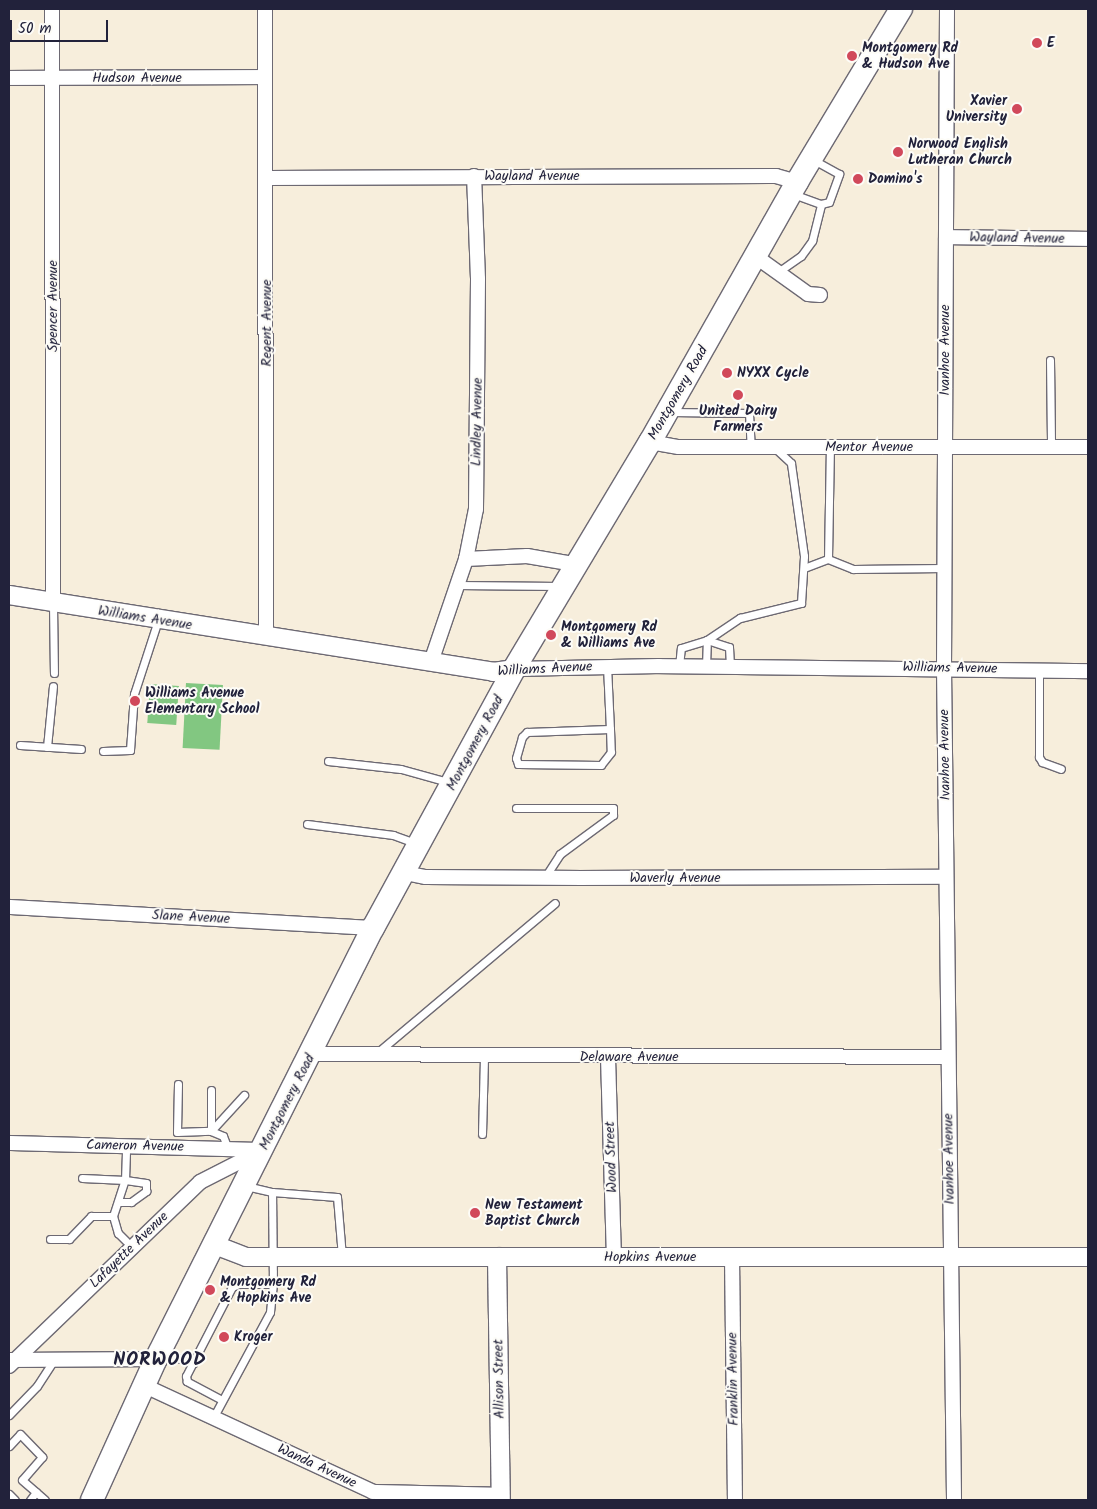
<!DOCTYPE html>
<style>
body{margin:0}
#map{position:relative;width:1097px;height:1509px;overflow:hidden;background:#f7eedc;font-family:Kalam,sans-serif}
div>[style]{position:absolute}
.green>*{inset:0;background:#82c781;transform-origin:0 0}
.roads{filter:drop-shadow(1px 0 #6d6973) drop-shadow(-1px 0 #6d6973) drop-shadow(0 1px #6d6973) drop-shadow(0 -1px #6d6973)}
.service>*{height:7px;margin:-3.5px;padding:0 3.5px;transform-origin:3.5px;border-radius:3.5px;background:#fff}
.minor>*{height:14px;margin:-7px;padding:0 7px;transform-origin:7px;border-radius:7px;background:#fff}
.tertiary>*{height:18px;margin:-9px;padding:0 9px;transform-origin:9px;border-radius:9px;background:#fff}
.primary>*{height:22px;margin:-11px;padding:0 11px;transform-origin:11px;border-radius:11px;background:#fff}
.dots>*{width:14px;height:14px;translate:-50% -50%;box-sizing:border-box;border:2px solid #fdfcf7;border-radius:50%}
span{translate:-50% -50%;white-space:nowrap;text-align:center;line-height:1.15;-webkit-text-stroke:4px #fdfcf7;paint-order:stroke}
.poi-label{font-size:14px;color:#22223b;font-weight:700}
.left{translate:0 -50%;text-align:left}
.right{translate:-100% -50%;text-align:right}
.street-label{font-size:14px;color:#22223b}
.district-label{font-size:19px;color:#22223b;font-weight:700;letter-spacing:1px}
.frame{position:absolute;inset:0;border:10px solid #22223b;pointer-events:none}
.scale{position:absolute;left:10px;top:20px;width:98px;height:22px;box-sizing:border-box;border:2px solid #22223b;border-top:0;padding-left:6px;font-size:15px;line-height:18px;white-space:nowrap;color:#22223b;-webkit-text-stroke:4px #fdfcf7;paint-order:stroke}
</style>
<div id="map">
<div class="green">
<div style="left:186px;top:683px;width:37px;height:65px;rotate:3deg"></div>
<div style="left:150px;top:684px;width:29px;height:39px;rotate:4deg"></div>
</div>
<div class="roads">
<div class="service">
<div style="left:793px;top:194px;width:30px;rotate:20deg"></div>
<div style="left:821px;top:204px;width:8px;rotate:-14deg"></div>
<div style="left:829px;top:202px;width:30px;rotate:-70deg"></div>
<div style="left:839px;top:174px;width:29px;rotate:-151deg"></div>
<div style="left:778px;top:272px;width:28px;rotate:-35deg"></div>
<div style="left:801px;top:256px;width:19px;rotate:-54deg"></div>
<div style="left:812px;top:241px;width:38px;rotate:-76deg"></div>
<div style="left:1050px;top:360px;width:87px;rotate:89.3deg"></div>
<div style="left:671px;top:412px;width:78px;rotate:0.7deg"></div>
<div style="left:749px;top:413px;width:34px;rotate:87deg"></div>
<div style="left:828px;top:559px;width:27px;rotate:22deg"></div>
<div style="left:853px;top:569px;width:91px;rotate:-0.6deg"></div>
<div style="left:804px;top:568px;width:26px;rotate:-21deg"></div>
<div style="left:828px;top:559px;width:112px;rotate:-89deg"></div>
<div style="left:457px;top:585px;width:102px;rotate:0.6deg"></div>
<div style="left:53px;top:604px;width:69px;rotate:89.2deg"></div>
<div style="left:607px;top:666px;width:63px;rotate:87.3deg"></div>
<div style="left:610px;top:729px;width:23px;rotate:88deg"></div>
<div style="left:611px;top:752px;width:16px;rotate:128deg"></div>
<div style="left:601px;top:765px;width:83px;rotate:-179.3deg"></div>
<div style="left:518px;top:764px;width:6px;rotate:-108deg"></div>
<div style="left:516px;top:758px;width:22px;rotate:-74deg"></div>
<div style="left:522px;top:737px;width:7px;rotate:-45deg"></div>
<div style="left:527px;top:732px;width:83px;rotate:-2.1deg"></div>
<div style="left:679px;top:666px;width:18px;rotate:-84deg"></div>
<div style="left:681px;top:648px;width:27px;rotate:-17deg"></div>
<div style="left:707px;top:640px;width:23px;rotate:18deg"></div>
<div style="left:729px;top:647px;width:20px;rotate:87deg"></div>
<div style="left:706px;top:666px;width:26px;rotate:-88deg"></div>
<div style="left:707px;top:640px;width:40px;rotate:-34deg"></div>
<div style="left:740px;top:618px;width:63px;rotate:-13.8deg"></div>
<div style="left:801px;top:603px;width:47px;rotate:-86.3deg"></div>
<div style="left:804px;top:556px;width:94px;rotate:-98deg"></div>
<div style="left:791px;top:463px;width:21px;rotate:-137deg"></div>
<div style="left:1039px;top:670px;width:87px;rotate:90deg"></div>
<div style="left:1039px;top:757px;width:6px;rotate:59deg"></div>
<div style="left:1042px;top:762px;width:20px;rotate:20deg"></div>
<div style="left:20px;top:745px;width:61px;rotate:3.8deg"></div>
<div style="left:47px;top:747px;width:61px;rotate:-84.4deg"></div>
<div style="left:103px;top:751px;width:27px;rotate:-2deg"></div>
<div style="left:130px;top:750px;width:56px;rotate:-85.9deg"></div>
<div style="left:134px;top:694px;width:78px;rotate:-72deg"></div>
<div style="left:328px;top:761px;width:73px;rotate:6.3deg"></div>
<div style="left:401px;top:769px;width:49px;rotate:15.5deg"></div>
<div style="left:516px;top:808px;width:97px"></div>
<div style="left:613px;top:808px;width:7px;rotate:90deg"></div>
<div style="left:613px;top:815px;width:66px;rotate:143.7deg"></div>
<div style="left:560px;top:854px;width:27px;rotate:123deg"></div>
<div style="left:307px;top:824px;width:87px;rotate:7.3deg"></div>
<div style="left:393px;top:835px;width:23px;rotate:20deg"></div>
<div style="left:378px;top:1052px;width:231px;rotate:-40.1deg"></div>
<div style="left:178px;top:1084px;width:48px;rotate:91.2deg"></div>
<div style="left:177px;top:1132px;width:34px;rotate:-2deg"></div>
<div style="left:211px;top:1131px;width:49px;rotate:-47.5deg"></div>
<div style="left:211px;top:1090px;width:41px;rotate:90deg"></div>
<div style="left:211px;top:1131px;width:13px;rotate:23deg"></div>
<div style="left:223px;top:1136px;width:14px;rotate:69deg"></div>
<div style="left:482px;top:1134px;width:77px;rotate:-88.5deg"></div>
<div style="left:246px;top:1186px;width:27px;rotate:13deg"></div>
<div style="left:272px;top:1192px;width:65px;rotate:4.4deg"></div>
<div style="left:337px;top:1197px;width:59px;rotate:85.2deg"></div>
<div style="left:118px;top:1202px;width:13px"></div>
<div style="left:131px;top:1202px;width:19px;rotate:-36deg"></div>
<div style="left:146px;top:1191px;width:8px;rotate:-90deg"></div>
<div style="left:146px;top:1183px;width:21px;rotate:-172deg"></div>
<div style="left:125px;top:1180px;width:34px;rotate:-88deg"></div>
<div style="left:113px;top:1216px;width:18px;rotate:74deg"></div>
<div style="left:118px;top:1233px;width:20px;rotate:45deg"></div>
<div style="left:50px;top:1239px;width:19px"></div>
<div style="left:69px;top:1239px;width:32px;rotate:-46deg"></div>
<div style="left:91px;top:1216px;width:22px"></div>
<div style="left:113px;top:1216px;width:38px;rotate:-72deg"></div>
<div style="left:125px;top:1180px;width:43px;rotate:-177.3deg"></div>
<div style="left:162px;top:1353px;width:33px;rotate:18deg"></div>
<div style="left:222px;top:1400px;width:40px;rotate:-152deg"></div>
<div style="left:187px;top:1381px;width:5px;rotate:-101deg"></div>
<div style="left:186px;top:1376px;width:100px;rotate:-62.7deg"></div>
<div style="left:232px;top:1287px;width:8px;rotate:-23deg"></div>
<div style="left:239px;top:1284px;width:34px"></div>
<div style="left:9px;top:1415px;width:40px;rotate:-46deg"></div>
<div style="left:37px;top:1386px;width:31px;rotate:-57deg"></div>
<div style="left:213px;top:1418px;width:120px;rotate:-61.7deg"></div>
<div style="left:270px;top:1312px;width:28px;rotate:-84deg"></div>
<div style="left:273px;top:1284px;width:92px;rotate:-90.6deg"></div>
<div style="left:9px;top:1446px;width:16px;rotate:-47deg"></div>
<div style="left:20px;top:1434px;width:32px;rotate:46deg"></div>
<div style="left:42px;top:1457px;width:30px;rotate:131deg"></div>
<div style="left:22px;top:1480px;width:30px;rotate:41deg"></div>
<div style="left:9px;top:1494px;width:8px;rotate:45deg"></div>
<div style="left:30px;top:1500px;width:10px;rotate:-53deg"></div>
</div>
<div class="minor">
<div style="left:52px;top:9px;width:595px;rotate:89.9deg"></div>
<div style="left:265px;top:9px;width:628px;rotate:89.91deg"></div>
<div style="left:947px;top:9px;width:659px;rotate:90.26deg"></div>
<div style="left:944px;top:668px;width:832px;rotate:89.31deg"></div>
<div style="left:9px;top:78px;width:256px;rotate:-0.2deg"></div>
<div style="left:266px;top:178px;width:510px;rotate:-0.22deg"></div>
<div style="left:776px;top:176px;width:22px;rotate:16deg"></div>
<div style="left:946px;top:237px;width:142px;rotate:0.8deg"></div>
<div style="left:755px;top:256px;width:65px;rotate:35.6deg"></div>
<div style="left:808px;top:294px;width:12px;rotate:5deg"></div>
<div style="left:650px;top:442px;width:29px;rotate:10deg"></div>
<div style="left:679px;top:447px;width:409px"></div>
<div style="left:466px;top:559px;width:61px;rotate:-2.8deg"></div>
<div style="left:527px;top:556px;width:48px;rotate:9.7deg"></div>
<div style="left:431px;top:662px;width:109px;rotate:-71.2deg"></div>
<div style="left:466px;top:559px;width:51px;rotate:-78.7deg"></div>
<div style="left:476px;top:509px;width:230px;rotate:-89.5deg"></div>
<div style="left:478px;top:279px;width:103px;rotate:-92.2deg"></div>
<div style="left:514px;top:669px;width:145px;rotate:-1.2deg"></div>
<div style="left:659px;top:666px;width:429px;rotate:0.7deg"></div>
<div style="left:405px;top:873px;width:21px;rotate:11deg"></div>
<div style="left:426px;top:877px;width:157px;rotate:0.4deg"></div>
<div style="left:583px;top:878px;width:363px;rotate:-0.2deg"></div>
<div style="left:9px;top:907px;width:365px;rotate:3.3deg"></div>
<div style="left:312px;top:1054px;width:635px;rotate:0.27deg"></div>
<div style="left:608px;top:1057px;width:200px;rotate:88.3deg"></div>
<div style="left:9px;top:1143px;width:252px;rotate:1.6deg"></div>
<div style="left:732px;top:1257px;width:243px;rotate:89.3deg"></div>
<div style="left:9px;top:1360px;width:147px;rotate:-0.4deg"></div>
<div style="left:9px;top:1366px;width:265px;rotate:-43.9deg"></div>
<div style="left:200px;top:1182px;width:66px;rotate:-27deg"></div>
<div style="left:145px;top:1386px;width:251px;rotate:24.9deg"></div>
<div style="left:373px;top:1492px;width:128px;rotate:1.3deg"></div>
</div>
<div class="tertiary">
<div style="left:9px;top:595px;width:490px;rotate:9deg"></div>
<div style="left:493px;top:672px;width:21px;rotate:-8deg"></div>
<div style="left:215px;top:1245px;width:33px;rotate:21deg"></div>
<div style="left:246px;top:1257px;width:842px"></div>
<div style="left:497px;top:1257px;width:243px;rotate:89.1deg"></div>
</div>
<div class="primary">
<div style="left:92px;top:1500px;width:155px;rotate:-65.6deg"></div>
<div style="left:156px;top:1359px;width:483px;rotate:-63.3deg"></div>
<div style="left:373px;top:928px;width:295px;rotate:-61.4deg"></div>
<div style="left:514px;top:669px;width:265px;rotate:-59.1deg"></div>
<div style="left:650px;top:442px;width:299px;rotate:-60.5deg"></div>
<div style="left:797px;top:182px;width:202px;rotate:-59deg"></div>
</div>
</div>
<div class="dots">
<div style="left:1037px;top:43px;background:#d1495b"></div>
<div style="left:852px;top:56px;background:#d1495b"></div>
<div style="left:1017px;top:109px;background:#d1495b"></div>
<div style="left:898px;top:152px;background:#d1495b"></div>
<div style="left:858px;top:179px;background:#d1495b"></div>
<div style="left:727px;top:373px;background:#d1495b"></div>
<div style="left:738px;top:395px;background:#d1495b"></div>
<div style="left:551px;top:635px;background:#d1495b"></div>
<div style="left:135px;top:701px;background:#d1495b"></div>
<div style="left:475px;top:1213px;background:#d1495b"></div>
<div style="left:210px;top:1290px;background:#d1495b"></div>
<div style="left:224px;top:1337px;background:#d1495b"></div>
</div>
<div class="poi-label">
<span class="left" style="left:1047px;top:43px">E</span>
<span class="left" style="left:862px;top:56px">Montgomery Rd<br>&amp; Hudson Ave</span>
<span class="right" style="left:1007px;top:109px">Xavier<br>University</span>
<span class="left" style="left:908px;top:152px">Norwood English<br>Lutheran Church</span>
<span class="left" style="left:868px;top:179px">Domino's</span>
<span class="left" style="left:737px;top:373px">NYXX Cycle</span>
<span style="left:738px;top:419px">United Dairy<br>Farmers</span>
<span class="left" style="left:561px;top:635px">Montgomery Rd<br>&amp; Williams Ave</span>
<span class="left" style="left:145px;top:701px">Williams Avenue<br>Elementary School</span>
<span class="left" style="left:485px;top:1213px">New Testament<br>Baptist Church</span>
<span class="left" style="left:220px;top:1290px">Montgomery Rd<br>&amp; Hopkins Ave</span>
<span class="left" style="left:234px;top:1337px">Kroger</span>
</div>
<div class="street-label">
<span style="left:137px;top:78px">Hudson Avenue</span>
<span style="left:532px;top:176px">Wayland Avenue</span>
<span style="left:1017px;top:238px;rotate:1deg">Wayland Avenue</span>
<span style="left:53px;top:306px;rotate:-90deg">Spencer Avenue</span>
<span style="left:267px;top:323px;rotate:-90deg">Regent Avenue</span>
<span style="left:945px;top:350px;rotate:-90deg">Ivanhoe Avenue</span>
<span style="left:678px;top:393px;rotate:-60deg">Montgomery Road</span>
<span style="left:477px;top:422px;rotate:-89deg">Lindley Avenue</span>
<span style="left:869px;top:447px">Mentor Avenue</span>
<span style="left:145px;top:618px;rotate:9deg">Williams Avenue</span>
<span style="left:950px;top:668px;rotate:1deg">Williams Avenue</span>
<span style="left:545px;top:669px;rotate:-3deg">Williams Avenue</span>
<span style="left:475px;top:743px;rotate:-62deg">Montgomery Road</span>
<span style="left:945px;top:755px;rotate:-91deg">Ivanhoe Avenue</span>
<span style="left:675px;top:878px">Waverly Avenue</span>
<span style="left:191px;top:917px;rotate:3deg">Slane Avenue</span>
<span style="left:629px;top:1057px">Delaware Avenue</span>
<span style="left:287px;top:1102px;rotate:-63deg">Montgomery Road</span>
<span style="left:135px;top:1146px;rotate:1deg">Cameron Avenue</span>
<span style="left:611px;top:1157px;rotate:-92deg">Wood Street</span>
<span style="left:949px;top:1159px;rotate:-91deg">Ivanhoe Avenue</span>
<span style="left:129px;top:1250px;rotate:-44deg">Lafayette Avenue</span>
<span style="left:650px;top:1257px">Hopkins Avenue</span>
<span style="left:499px;top:1379px;rotate:-91deg">Allison Street</span>
<span style="left:733px;top:1379px;rotate:-91deg">Franklin Avenue</span>
<span style="left:317px;top:1466px;rotate:25deg">Wanda Avenue</span>
</div>
<div class="district-label">
<span style="left:160px;top:1361px">NORWOOD</span>
</div>
<div class="frame"></div>
<div class="scale">50 m</div>
</div>
